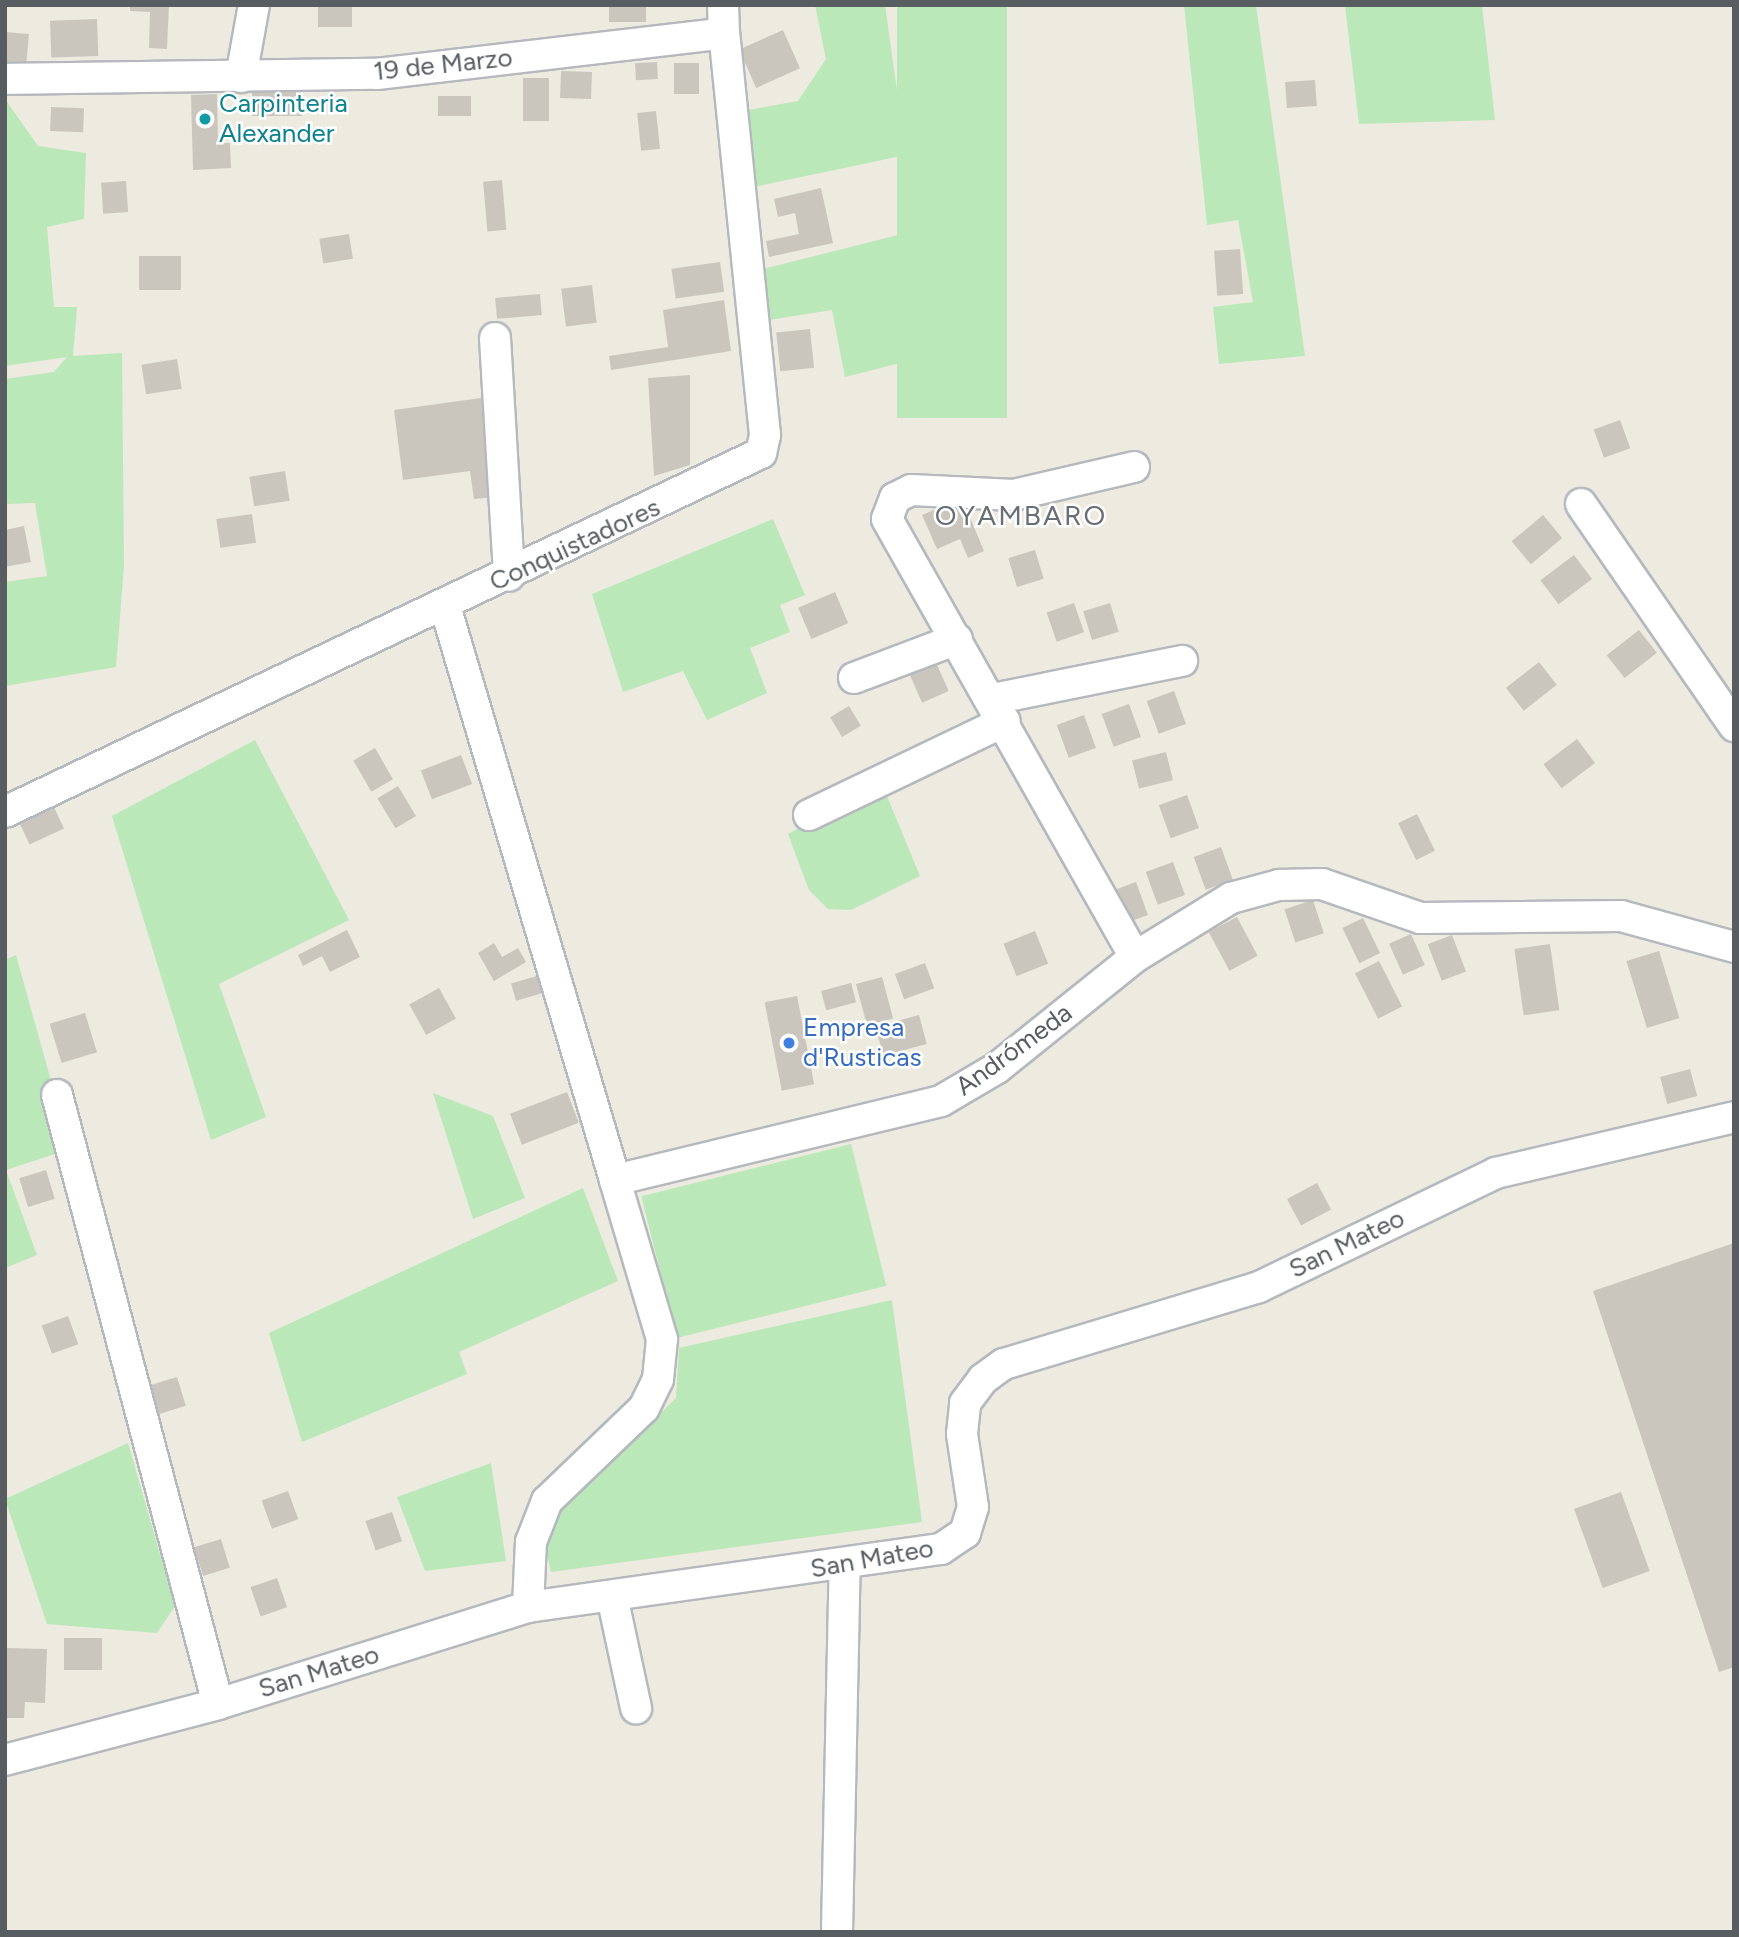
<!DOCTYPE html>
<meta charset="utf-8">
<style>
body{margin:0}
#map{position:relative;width:1739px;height:1937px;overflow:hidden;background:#edeadf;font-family:Figtree,sans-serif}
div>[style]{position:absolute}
.green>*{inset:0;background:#bae8b9;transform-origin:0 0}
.building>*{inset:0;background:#cac6be;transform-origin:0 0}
.roads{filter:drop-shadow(2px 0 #b5b9be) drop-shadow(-2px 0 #b5b9be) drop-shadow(0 2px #b5b9be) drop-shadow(0 -2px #b5b9be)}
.minor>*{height:30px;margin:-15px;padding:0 15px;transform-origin:15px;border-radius:15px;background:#fff}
.dots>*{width:19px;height:19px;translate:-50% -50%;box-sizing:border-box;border:4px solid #fff;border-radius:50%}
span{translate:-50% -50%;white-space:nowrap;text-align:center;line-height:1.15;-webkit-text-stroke:5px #fff;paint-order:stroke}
.street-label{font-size:26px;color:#585d62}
.culture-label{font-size:26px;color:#0d838f}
.left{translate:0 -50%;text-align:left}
.shop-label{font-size:26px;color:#366cbe}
.neighbourhood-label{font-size:28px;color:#696f74;letter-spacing:2px}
.frame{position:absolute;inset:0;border:7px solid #585d62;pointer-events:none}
</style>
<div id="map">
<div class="green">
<div style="clip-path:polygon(815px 5px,885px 5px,906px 155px,754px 187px,743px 111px,798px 101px,826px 59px)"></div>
<div style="left:897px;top:5px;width:110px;height:413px"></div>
<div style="clip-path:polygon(1184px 5px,1256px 5px,1305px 356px,1219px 364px,1213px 307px,1253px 302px,1238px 220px,1207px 225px)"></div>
<div style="clip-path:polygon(1345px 5px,1482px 5px,1495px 120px,1359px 124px)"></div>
<div style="clip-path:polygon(5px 99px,38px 146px,86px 153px,84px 219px,47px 227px,54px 307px,77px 307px,73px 356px,122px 353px,124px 566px,116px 667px,5px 686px,5px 582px,47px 576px,35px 503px,5px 504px,5px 379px,54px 372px,67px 357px,5px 366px)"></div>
<div style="clip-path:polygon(910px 232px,928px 356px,845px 377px,832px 310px,769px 320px,763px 269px)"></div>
<div style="clip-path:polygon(773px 519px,805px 595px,780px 605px,790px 632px,750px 648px,767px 693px,707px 720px,683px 671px,623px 692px,592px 594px)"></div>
<div style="clip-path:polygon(255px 740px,349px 920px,219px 984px,266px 1117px,211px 1140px,112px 816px)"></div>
<div style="clip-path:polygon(882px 784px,920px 876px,851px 910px,828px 909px,809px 890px,788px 834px)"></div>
<div style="clip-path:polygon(16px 955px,70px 1149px,6px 1170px,37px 1255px,5px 1268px,5px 960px)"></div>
<div style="clip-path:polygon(433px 1093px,493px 1116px,525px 1198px,473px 1219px)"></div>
<div style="left:851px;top:1144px;width:146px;height:216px;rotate:76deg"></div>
<div style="clip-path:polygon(583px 1188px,618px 1281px,459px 1352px,467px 1374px,302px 1442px,269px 1333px)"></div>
<div style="clip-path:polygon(892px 1300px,922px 1522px,551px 1572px,542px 1530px,676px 1398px,679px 1348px)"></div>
<div style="clip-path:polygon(128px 1443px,175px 1606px,157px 1633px,47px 1624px,5px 1499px)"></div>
<div style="clip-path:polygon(491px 1463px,506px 1561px,425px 1571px,397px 1497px)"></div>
</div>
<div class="building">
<div style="clip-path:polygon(130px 5px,169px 5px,167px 49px,149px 48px,150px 12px,130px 11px)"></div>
<div style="left:318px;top:5px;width:34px;height:22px"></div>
<div style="left:609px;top:5px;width:37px;height:17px"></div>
<div style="left:97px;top:19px;width:37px;height:47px;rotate:88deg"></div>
<div style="left:783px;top:30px;width:42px;height:48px;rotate:66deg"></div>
<div style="left:5px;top:32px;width:24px;height:32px;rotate:5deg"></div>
<div style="left:657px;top:62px;width:17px;height:22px;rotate:87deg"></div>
<div style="left:674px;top:63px;width:25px;height:31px"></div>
<div style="left:561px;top:71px;width:31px;height:27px;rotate:2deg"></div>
<div style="left:523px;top:78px;width:26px;height:43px"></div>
<div style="left:1315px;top:80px;width:26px;height:30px;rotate:86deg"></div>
<div style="left:302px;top:88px;width:28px;height:50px;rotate:90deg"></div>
<div style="clip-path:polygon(217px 94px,218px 143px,230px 143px,231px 168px,193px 170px,191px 95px)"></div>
<div style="left:438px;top:96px;width:33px;height:20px"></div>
<div style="left:51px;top:107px;width:33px;height:24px;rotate:2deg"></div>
<div style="left:656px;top:111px;width:38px;height:19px;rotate:84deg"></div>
<div style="left:502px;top:180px;width:50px;height:19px;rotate:85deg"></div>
<div style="left:126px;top:181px;width:31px;height:25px;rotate:86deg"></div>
<div style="clip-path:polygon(821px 188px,833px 243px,769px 257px,766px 241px,799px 234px,795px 213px,778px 217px,774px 199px)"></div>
<div style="left:349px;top:234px;width:25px;height:30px;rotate:81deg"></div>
<div style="left:1240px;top:249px;width:45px;height:26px;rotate:86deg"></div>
<div style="left:181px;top:256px;width:34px;height:42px;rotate:90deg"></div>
<div style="left:720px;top:262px;width:30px;height:49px;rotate:82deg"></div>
<div style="left:592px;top:285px;width:38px;height:31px;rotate:83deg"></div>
<div style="left:540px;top:294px;width:21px;height:45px;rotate:85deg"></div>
<div style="clip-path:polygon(724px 300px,731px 351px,611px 370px,609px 356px,668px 347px,663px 310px)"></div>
<div style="left:810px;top:329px;width:39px;height:34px;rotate:84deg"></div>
<div style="left:177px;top:359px;width:30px;height:36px;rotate:81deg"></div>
<div style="clip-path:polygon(690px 375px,690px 465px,654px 476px,648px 378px)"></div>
<div style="clip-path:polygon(481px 398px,494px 497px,474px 499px,470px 471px,403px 480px,394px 410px)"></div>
<div style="left:1620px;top:420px;width:30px;height:28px;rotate:70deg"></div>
<div style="left:285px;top:471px;width:30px;height:36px;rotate:81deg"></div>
<div style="clip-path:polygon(962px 498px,984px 551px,968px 558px,960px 539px,937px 549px,922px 515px)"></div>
<div style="left:252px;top:514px;width:29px;height:36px;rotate:82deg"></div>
<div style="left:1543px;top:515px;width:30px;height:41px;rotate:50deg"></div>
<div style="clip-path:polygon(24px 526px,31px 562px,5px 567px,5px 530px)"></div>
<div style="left:1035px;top:550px;width:30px;height:28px;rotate:73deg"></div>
<div style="left:1574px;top:555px;width:30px;height:42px;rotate:53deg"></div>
<div style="left:835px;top:592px;width:34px;height:40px;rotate:67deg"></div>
<div style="left:1074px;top:603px;width:31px;height:29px;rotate:71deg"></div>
<div style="left:1110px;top:603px;width:30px;height:28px;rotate:73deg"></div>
<div style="left:1639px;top:630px;width:29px;height:41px;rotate:52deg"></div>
<div style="left:934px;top:658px;width:36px;height:29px;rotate:66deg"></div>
<div style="left:1539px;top:662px;width:29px;height:42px;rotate:52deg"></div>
<div style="left:1174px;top:691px;width:35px;height:29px;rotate:70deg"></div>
<div style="left:1129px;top:704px;width:35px;height:29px;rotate:70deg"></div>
<div style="left:849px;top:706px;width:23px;height:22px;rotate:59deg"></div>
<div style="left:1084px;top:715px;width:35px;height:29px;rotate:70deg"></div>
<div style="left:1577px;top:739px;width:30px;height:42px;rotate:53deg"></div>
<div style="left:375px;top:748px;width:36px;height:25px;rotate:60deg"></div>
<div style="left:1166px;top:752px;width:29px;height:35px;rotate:76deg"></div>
<div style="left:461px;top:755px;width:31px;height:43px;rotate:69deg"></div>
<div style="left:398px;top:786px;width:35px;height:24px;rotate:59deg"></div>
<div style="left:1187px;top:795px;width:35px;height:30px;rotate:70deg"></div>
<div style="left:53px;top:805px;width:26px;height:38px;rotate:65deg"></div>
<div style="left:1417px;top:814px;width:41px;height:21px;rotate:64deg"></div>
<div style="left:1221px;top:847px;width:35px;height:29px;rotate:70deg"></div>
<div style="left:1173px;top:862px;width:35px;height:29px;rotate:70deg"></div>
<div style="left:1136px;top:882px;width:35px;height:29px;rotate:70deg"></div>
<div style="left:1313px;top:900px;width:35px;height:30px;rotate:72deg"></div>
<div style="left:1237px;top:917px;width:44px;height:32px;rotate:62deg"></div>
<div style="left:1363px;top:918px;width:39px;height:23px;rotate:64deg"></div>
<div style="clip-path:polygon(347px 930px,360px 957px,330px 972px,322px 956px,303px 966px,298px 955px)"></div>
<div style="left:1035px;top:931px;width:35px;height:34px;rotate:68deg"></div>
<div style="left:1411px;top:934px;width:34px;height:24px;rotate:66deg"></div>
<div style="left:1452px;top:935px;width:39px;height:26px;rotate:69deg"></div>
<div style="clip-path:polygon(494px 943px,502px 957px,518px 948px,526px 962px,494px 981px,478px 953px)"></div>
<div style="left:1550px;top:944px;width:67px;height:36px;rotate:82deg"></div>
<div style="left:1659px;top:951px;width:70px;height:34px;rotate:73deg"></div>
<div style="left:1379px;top:961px;width:51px;height:27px;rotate:63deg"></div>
<div style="left:925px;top:963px;width:27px;height:32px;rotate:70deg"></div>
<div style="left:537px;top:976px;width:18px;height:27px;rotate:74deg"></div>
<div style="left:882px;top:977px;width:43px;height:27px;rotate:75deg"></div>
<div style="left:851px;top:983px;width:20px;height:31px;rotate:75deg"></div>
<div style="left:439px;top:988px;width:35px;height:34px;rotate:61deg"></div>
<div style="left:797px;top:996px;width:90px;height:33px;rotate:79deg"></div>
<div style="left:85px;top:1013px;width:41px;height:37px;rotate:73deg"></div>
<div style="left:919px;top:1015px;width:30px;height:45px;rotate:75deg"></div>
<div style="left:1690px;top:1069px;width:28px;height:31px;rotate:75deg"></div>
<div style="left:567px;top:1092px;width:33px;height:61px;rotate:69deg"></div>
<div style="left:46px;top:1170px;width:30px;height:28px;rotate:73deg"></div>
<div style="left:1317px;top:1183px;width:30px;height:34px;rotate:62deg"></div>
<div style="clip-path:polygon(1734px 1243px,1734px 1667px,1719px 1672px,1593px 1291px)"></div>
<div style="left:68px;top:1316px;width:30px;height:28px;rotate:70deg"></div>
<div style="left:177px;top:1377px;width:30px;height:28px;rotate:73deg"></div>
<div style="left:288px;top:1491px;width:30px;height:28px;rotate:70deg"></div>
<div style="left:1621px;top:1492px;width:84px;height:50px;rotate:70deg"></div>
<div style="left:392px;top:1512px;width:31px;height:28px;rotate:71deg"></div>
<div style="left:221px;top:1539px;width:30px;height:28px;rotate:73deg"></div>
<div style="left:277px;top:1578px;width:31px;height:28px;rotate:71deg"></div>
<div style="left:64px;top:1638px;width:38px;height:32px"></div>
<div style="clip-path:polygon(5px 1648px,47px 1649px,45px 1703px,25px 1702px,24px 1718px,5px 1718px)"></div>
</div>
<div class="roads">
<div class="minor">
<div style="left:241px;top:77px;width:73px;rotate:-79.8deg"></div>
<div style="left:5px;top:79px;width:372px;rotate:-0.8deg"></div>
<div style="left:377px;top:74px;width:349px;rotate:-6.7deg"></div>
<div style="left:724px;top:33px;width:28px;rotate:-92deg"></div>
<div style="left:495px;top:338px;width:238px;rotate:86.6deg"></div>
<div style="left:1134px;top:467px;width:123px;rotate:166.9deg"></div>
<div style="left:1014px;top:495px;width:103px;rotate:-177.2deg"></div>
<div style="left:911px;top:490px;width:18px;rotate:153deg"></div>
<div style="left:895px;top:498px;width:22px;rotate:111deg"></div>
<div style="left:887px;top:519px;width:503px;rotate:60.48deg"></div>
<div style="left:1581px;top:504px;width:270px;rotate:55.4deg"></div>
<div style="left:445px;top:606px;width:599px;rotate:73.5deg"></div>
<div style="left:854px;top:678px;width:110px;rotate:-20.7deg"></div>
<div style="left:993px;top:699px;width:193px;rotate:-11.4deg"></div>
<div style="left:5px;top:812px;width:837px;rotate:-25.4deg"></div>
<div style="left:761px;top:453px;width:18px;rotate:-77deg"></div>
<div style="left:765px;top:435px;width:404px;rotate:-95.8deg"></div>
<div style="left:809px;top:815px;width:217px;rotate:-25.6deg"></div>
<div style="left:57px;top:1095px;width:630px;rotate:75.19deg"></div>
<div style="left:612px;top:1596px;width:115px;rotate:77.9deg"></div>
<div style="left:528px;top:1607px;width:65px;rotate:-87.4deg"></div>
<div style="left:531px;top:1542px;width:44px;rotate:-68.7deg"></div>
<div style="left:547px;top:1501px;width:134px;rotate:-43.8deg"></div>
<div style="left:644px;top:1408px;width:32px;rotate:-64deg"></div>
<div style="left:658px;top:1379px;width:40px;rotate:-84.3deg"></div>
<div style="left:662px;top:1339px;width:166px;rotate:-106.5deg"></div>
<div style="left:615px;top:1180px;width:335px;rotate:-13.6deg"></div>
<div style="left:941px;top:1101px;width:65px;rotate:-30.5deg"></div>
<div style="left:997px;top:1068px;width:177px;rotate:-38.8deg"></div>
<div style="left:1135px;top:957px;width:113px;rotate:-31.6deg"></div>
<div style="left:1231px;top:898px;width:50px;rotate:-15.2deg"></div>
<div style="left:1279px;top:885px;width:43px;rotate:-1.3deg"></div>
<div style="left:1322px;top:884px;width:104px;rotate:19.1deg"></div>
<div style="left:1420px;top:918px;width:201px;rotate:-0.6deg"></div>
<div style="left:1621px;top:916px;width:117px;rotate:15.3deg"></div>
<div style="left:5px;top:1760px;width:220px;rotate:-14.7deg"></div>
<div style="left:218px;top:1704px;width:325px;rotate:-17.4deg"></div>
<div style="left:528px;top:1607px;width:417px;rotate:-8deg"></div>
<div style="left:941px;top:1549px;width:29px;rotate:-34deg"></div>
<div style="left:965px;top:1533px;width:27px;rotate:-73deg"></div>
<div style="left:973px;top:1507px;width:74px;rotate:-98.6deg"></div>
<div style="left:962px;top:1434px;width:31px;rotate:-84deg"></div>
<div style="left:965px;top:1403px;width:30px;rotate:-53deg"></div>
<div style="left:983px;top:1379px;width:26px;rotate:-36deg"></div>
<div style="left:1004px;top:1364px;width:266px;rotate:-16.8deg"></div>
<div style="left:1259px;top:1287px;width:263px;rotate:-25.7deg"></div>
<div style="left:1496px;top:1173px;width:244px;rotate:-13.2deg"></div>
<div style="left:837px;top:1932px;width:367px;rotate:-88.8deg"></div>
</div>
</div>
<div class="dots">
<div style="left:205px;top:119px;background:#0f9aa8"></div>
<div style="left:789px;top:1043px;background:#3f7fe0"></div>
</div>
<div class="street-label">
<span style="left:443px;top:65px;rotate:-6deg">19 de Marzo</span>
<span style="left:575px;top:545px;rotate:-25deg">Conquistadores</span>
<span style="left:1014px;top:1050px;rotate:-36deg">Andrómeda</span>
<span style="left:1347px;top:1244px;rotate:-26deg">San Mateo</span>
<span style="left:872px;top:1559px;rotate:-10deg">San Mateo</span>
<span style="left:319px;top:1672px;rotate:-17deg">San Mateo</span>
</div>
<div class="culture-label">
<span class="left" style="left:219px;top:119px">Carpinteria<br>Alexander</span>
</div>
<div class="shop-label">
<span class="left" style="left:803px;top:1043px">Empresa<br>d'Rusticas</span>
</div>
<div class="neighbourhood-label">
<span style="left:1021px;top:515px">OYAMBARO</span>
</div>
<div class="frame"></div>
</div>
